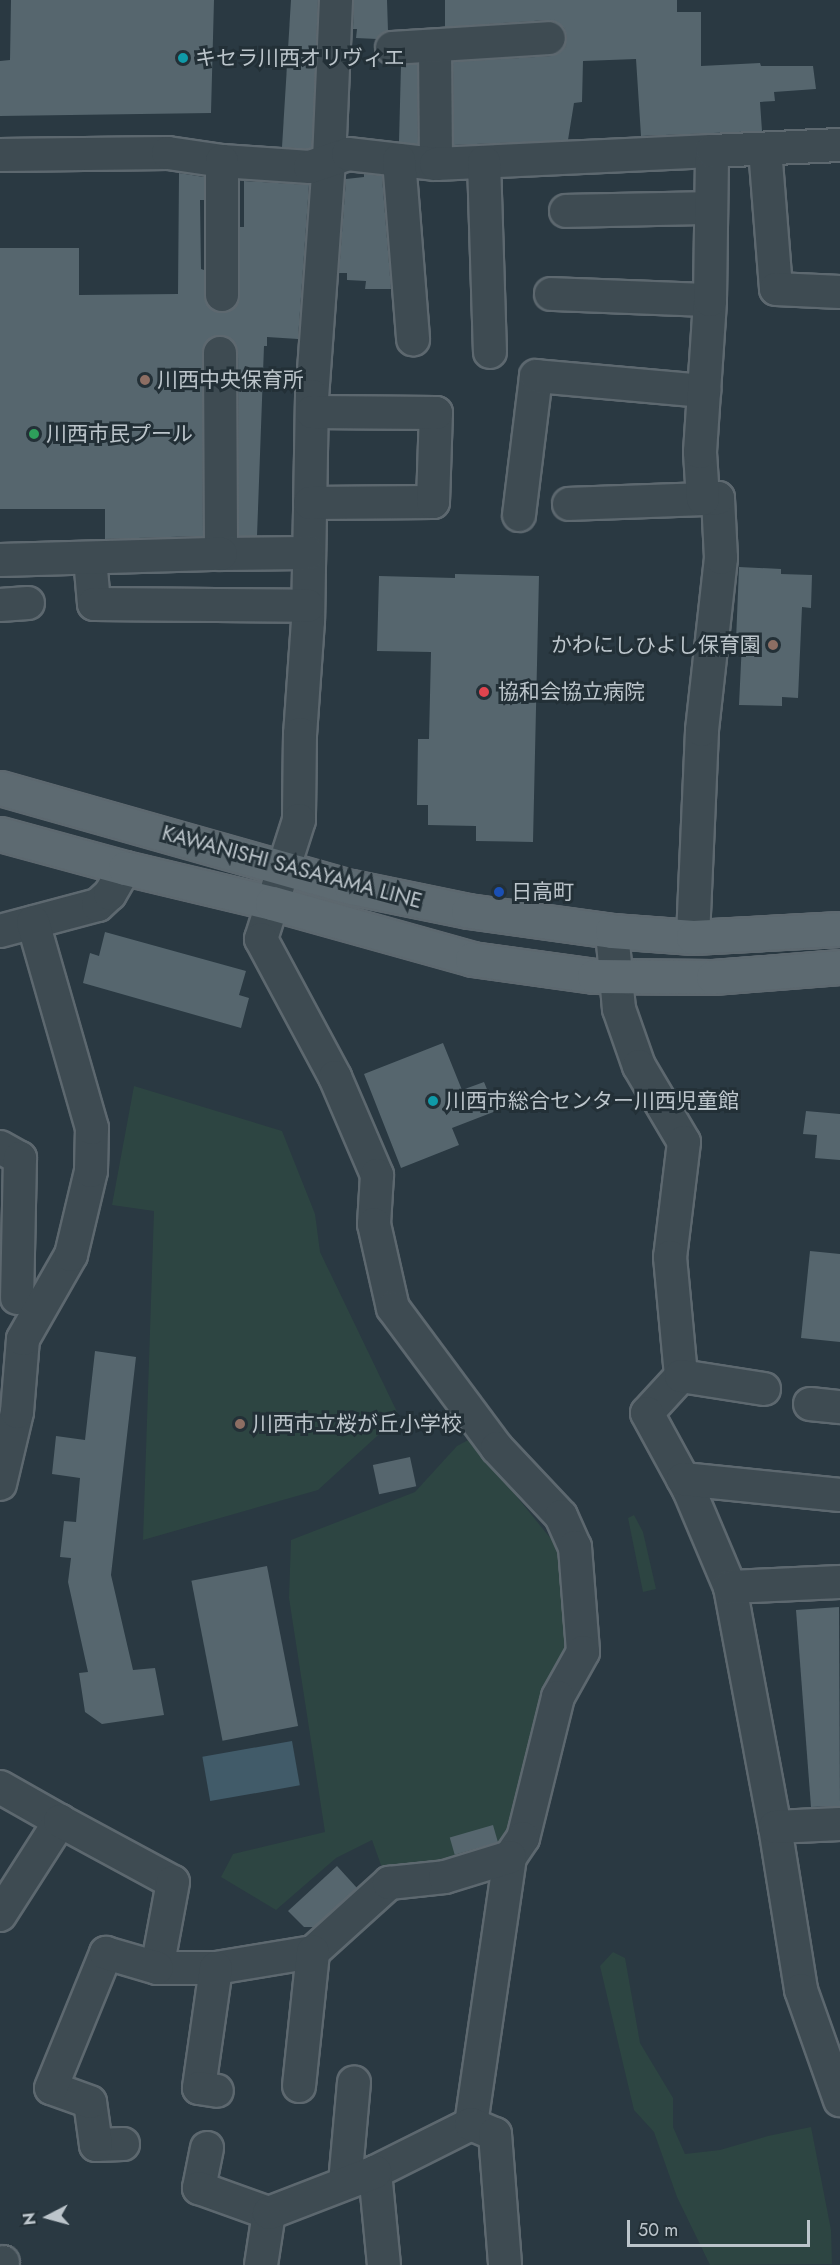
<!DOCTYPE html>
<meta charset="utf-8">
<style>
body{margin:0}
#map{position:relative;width:840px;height:2265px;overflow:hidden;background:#2a3942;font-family:Jost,"Noto Sans JP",sans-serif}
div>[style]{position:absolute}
.green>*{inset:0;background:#2d4542}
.water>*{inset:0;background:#415b69;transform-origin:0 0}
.building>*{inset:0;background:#56666e;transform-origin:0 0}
.roads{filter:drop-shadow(2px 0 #5d686f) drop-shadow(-2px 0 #5d686f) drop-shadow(0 2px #5d686f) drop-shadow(0 -2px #5d686f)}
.minor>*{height:32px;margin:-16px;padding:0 16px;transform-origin:16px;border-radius:16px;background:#3e4b52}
.major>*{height:33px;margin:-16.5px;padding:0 16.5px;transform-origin:16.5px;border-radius:16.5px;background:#5d6a71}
.dots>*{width:16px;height:16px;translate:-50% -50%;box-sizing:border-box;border:3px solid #233037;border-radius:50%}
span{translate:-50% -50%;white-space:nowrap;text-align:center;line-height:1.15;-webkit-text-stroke:6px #233037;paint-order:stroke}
.poi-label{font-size:21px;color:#bcc5cb}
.left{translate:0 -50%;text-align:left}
.right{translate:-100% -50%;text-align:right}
.street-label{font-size:21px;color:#bcc5cb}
.north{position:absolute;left:18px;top:2187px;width:60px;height:60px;-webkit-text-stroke:4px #233037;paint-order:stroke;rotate:264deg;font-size:16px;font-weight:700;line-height:24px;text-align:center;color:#bcc5cb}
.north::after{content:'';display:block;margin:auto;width:21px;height:27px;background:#bcc5cb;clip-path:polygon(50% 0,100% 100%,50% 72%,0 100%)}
.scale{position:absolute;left:627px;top:2220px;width:183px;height:27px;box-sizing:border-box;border:3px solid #bcc5cb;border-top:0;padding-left:8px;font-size:18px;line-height:21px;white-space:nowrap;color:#bcc5cb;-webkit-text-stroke:4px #233037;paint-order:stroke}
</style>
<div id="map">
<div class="green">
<div style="clip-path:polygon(134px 1086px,282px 1131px,315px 1214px,320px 1252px,399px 1416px,318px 1490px,143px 1540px,154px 1211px,112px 1205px)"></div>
<div style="clip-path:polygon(470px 1439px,560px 1550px,571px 1645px,503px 1853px,386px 1879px,372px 1840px,336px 1858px,276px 1910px,221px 1877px,233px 1854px,325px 1832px,289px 1598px,291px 1540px,415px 1492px,457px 1446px)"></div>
<div style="clip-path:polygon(634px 1515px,643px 1532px,656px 1589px,643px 1592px,628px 1518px)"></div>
<div style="clip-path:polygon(613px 1952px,625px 1958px,640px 2043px,673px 2098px,673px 2127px,685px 2154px,720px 2150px,768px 2136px,811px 2127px,831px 2230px,832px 2264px,710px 2265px,677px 2197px,654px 2132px,634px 2110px,600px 1966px)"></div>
</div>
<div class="water">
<div style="left:292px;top:1741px;width:45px;height:91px;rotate:80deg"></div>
</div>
<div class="building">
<div style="clip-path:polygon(11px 0,214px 0,211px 113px,0 116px,0 61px,10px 60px)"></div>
<div style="clip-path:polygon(291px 0,318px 0,312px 147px,308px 149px,282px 147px)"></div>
<div style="clip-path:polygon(354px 0,387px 0,388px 31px,377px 39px,356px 38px,357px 29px,353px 29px)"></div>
<div style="clip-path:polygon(445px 0,677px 0,677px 12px,701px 12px,701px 66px,760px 63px,761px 66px,813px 66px,816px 89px,774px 92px,775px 101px,760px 102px,762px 131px,641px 136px,636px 59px,583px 61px,582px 102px,574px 103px,568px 140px,454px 145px,453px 62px,551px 56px,559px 53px,565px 45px,567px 37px,564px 28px,556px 22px,548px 20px,445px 27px)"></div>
<div style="clip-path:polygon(417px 64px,418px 144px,399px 142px,401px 65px)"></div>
<div style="clip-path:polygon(179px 173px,204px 177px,204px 200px,200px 200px,201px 269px,204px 270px,206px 303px,213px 310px,221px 313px,231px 310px,237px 304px,240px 296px,240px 227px,244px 227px,244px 181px,309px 185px,298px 339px,267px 337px,267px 346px,264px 346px,257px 536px,239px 536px,238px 353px,235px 343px,228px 337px,220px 335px,210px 338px,204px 345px,202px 353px,203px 536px,105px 539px,105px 509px,0 509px,0 248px,79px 248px,79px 295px,178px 294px)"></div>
<div style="clip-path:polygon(364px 174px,382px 176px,391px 289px,365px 289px,366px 281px,347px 280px,347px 273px,339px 273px,346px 179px,364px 177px)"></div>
<div style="clip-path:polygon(739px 567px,781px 569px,781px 574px,812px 575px,811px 608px,802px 607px,798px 698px,782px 697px,782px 706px,739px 705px,742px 642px,736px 641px)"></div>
<div style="clip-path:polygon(455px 574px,539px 576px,533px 842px,476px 841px,476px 826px,428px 825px,428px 805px,417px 805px,418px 739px,429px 739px,431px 652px,377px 651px,379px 576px,455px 578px)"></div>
<div style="clip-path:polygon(105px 932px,246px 971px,239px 995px,249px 998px,241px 1028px,83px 983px,90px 953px,99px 956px)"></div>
<div style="clip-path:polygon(443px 1043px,462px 1090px,484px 1082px,496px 1111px,452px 1128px,459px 1145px,401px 1168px,364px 1074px)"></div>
<div style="clip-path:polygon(806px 1111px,840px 1114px,840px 1160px,815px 1158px,817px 1135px,803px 1134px)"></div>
<div style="clip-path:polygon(810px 1251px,840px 1254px,840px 1342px,801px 1338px)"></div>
<div style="clip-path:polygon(95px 1351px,136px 1357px,111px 1575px,133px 1670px,155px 1668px,164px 1715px,102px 1724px,85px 1712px,79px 1673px,88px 1672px,68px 1582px,71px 1558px,60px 1557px,64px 1521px,76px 1522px,80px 1478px,52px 1474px,56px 1436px,85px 1440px)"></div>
<div style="left:410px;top:1457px;width:30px;height:38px;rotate:78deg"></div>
<div style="left:267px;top:1566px;width:163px;height:77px;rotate:79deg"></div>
<div style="clip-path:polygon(839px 1607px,840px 1806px,811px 1807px,796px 1610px)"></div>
<div style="left:493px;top:1825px;width:18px;height:45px;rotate:74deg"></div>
<div style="clip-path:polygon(337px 1866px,357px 1888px,314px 1927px,304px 1927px,288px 1911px)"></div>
</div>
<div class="roads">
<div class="minor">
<div style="left:336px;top:0;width:161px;rotate:92.5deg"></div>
<div style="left:329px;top:161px;width:236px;rotate:94.1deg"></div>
<div style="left:312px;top:396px;width:225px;rotate:91deg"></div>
<div style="left:308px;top:621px;width:113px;rotate:94deg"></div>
<div style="left:300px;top:734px;width:86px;rotate:90.7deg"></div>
<div style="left:299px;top:820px;width:125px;rotate:107.7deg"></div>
<div style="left:261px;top:939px;width:157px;rotate:61.8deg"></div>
<div style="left:335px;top:1077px;width:107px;rotate:66.8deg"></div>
<div style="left:377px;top:1175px;width:49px;rotate:93.5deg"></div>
<div style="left:374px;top:1224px;width:86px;rotate:77.3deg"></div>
<div style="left:393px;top:1308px;width:174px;rotate:53.4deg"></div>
<div style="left:497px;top:1448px;width:93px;rotate:46.7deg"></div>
<div style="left:561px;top:1516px;width:34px;rotate:66deg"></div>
<div style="left:575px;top:1547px;width:105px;rotate:85.6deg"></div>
<div style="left:583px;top:1652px;width:51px;rotate:119.1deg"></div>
<div style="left:558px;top:1697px;width:145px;rotate:103.9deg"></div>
<div style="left:523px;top:1838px;width:23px;rotate:124deg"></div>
<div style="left:510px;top:1857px;width:270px;rotate:98.3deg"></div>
<div style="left:471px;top:2124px;width:107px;rotate:153.4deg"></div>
<div style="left:375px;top:2172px;width:93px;rotate:84.5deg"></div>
<div style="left:435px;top:46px;width:118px;rotate:89.5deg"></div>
<div style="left:392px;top:48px;width:157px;rotate:-3.6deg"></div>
<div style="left:765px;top:149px;width:140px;rotate:85.5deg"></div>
<div style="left:776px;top:289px;width:64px;rotate:2.7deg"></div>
<div style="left:0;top:155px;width:168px;rotate:-0.7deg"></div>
<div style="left:168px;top:153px;width:55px;rotate:8.4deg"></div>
<div style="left:222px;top:161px;width:88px;rotate:3.9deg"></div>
<div style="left:310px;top:167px;width:40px;rotate:-18.9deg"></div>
<div style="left:348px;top:154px;width:89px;rotate:6.5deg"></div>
<div style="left:436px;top:164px;width:276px;rotate:-2.7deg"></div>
<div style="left:399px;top:160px;width:180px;rotate:85.5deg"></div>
<div style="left:222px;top:161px;width:134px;rotate:90deg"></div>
<div style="left:484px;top:162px;width:190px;rotate:88.2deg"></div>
<div style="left:566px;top:211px;width:145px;rotate:-1.2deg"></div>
<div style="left:551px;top:294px;width:159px;rotate:2.2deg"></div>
<div style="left:220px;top:353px;width:201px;rotate:89.7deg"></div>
<div style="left:221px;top:554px;width:87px;rotate:-0.7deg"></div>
<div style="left:310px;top:503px;width:123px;rotate:-0.5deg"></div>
<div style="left:433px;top:502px;width:89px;rotate:-88.1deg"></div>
<div style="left:436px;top:413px;width:124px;rotate:-179.5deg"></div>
<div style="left:569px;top:504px;width:134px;rotate:-2.1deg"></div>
<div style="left:519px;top:515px;width:140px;rotate:-83deg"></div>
<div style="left:536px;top:376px;width:169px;rotate:5.1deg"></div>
<div style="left:90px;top:558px;width:46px;rotate:85deg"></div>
<div style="left:94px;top:604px;width:214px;rotate:0.5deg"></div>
<div style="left:0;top:560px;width:221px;rotate:-1.6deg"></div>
<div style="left:0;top:605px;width:28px;rotate:-4deg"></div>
<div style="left:0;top:931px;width:101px;rotate:-14.9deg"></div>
<div style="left:98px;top:905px;width:16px;rotate:-43deg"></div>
<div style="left:110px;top:894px;width:30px;rotate:-60deg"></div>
<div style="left:612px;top:931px;width:78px;rotate:84.9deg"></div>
<div style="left:619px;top:1009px;width:60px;rotate:70.7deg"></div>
<div style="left:639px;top:1066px;width:88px;rotate:59.4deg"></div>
<div style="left:684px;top:1142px;width:116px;rotate:96.9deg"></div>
<div style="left:670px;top:1257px;width:120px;rotate:84.7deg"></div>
<div style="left:681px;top:1376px;width:50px;rotate:132.6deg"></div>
<div style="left:647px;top:1413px;width:88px;rotate:61.4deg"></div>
<div style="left:689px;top:1490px;width:105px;rotate:67.1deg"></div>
<div style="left:730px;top:1587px;width:244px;rotate:79.4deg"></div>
<div style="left:775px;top:1827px;width:165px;rotate:80.9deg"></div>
<div style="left:801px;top:1990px;width:117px;rotate:70.5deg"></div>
<div style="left:693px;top:937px;width:207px;rotate:-87.5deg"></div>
<div style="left:702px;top:730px;width:173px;rotate:-83.7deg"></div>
<div style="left:721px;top:558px;width:60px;rotate:-92.9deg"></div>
<div style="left:718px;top:498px;width:15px;rotate:176deg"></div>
<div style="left:703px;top:499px;width:47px;rotate:-93.7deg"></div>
<div style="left:700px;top:452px;width:152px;rotate:-86.2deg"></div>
<div style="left:710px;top:300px;width:149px;rotate:-89.2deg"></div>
<div style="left:712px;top:151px;width:128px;rotate:-2.7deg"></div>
<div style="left:0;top:1147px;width:23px;rotate:29deg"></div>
<div style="left:20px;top:1158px;width:140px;rotate:91.2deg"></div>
<div style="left:681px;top:1376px;width:84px;rotate:8.9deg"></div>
<div style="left:810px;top:1404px;width:30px;rotate:6deg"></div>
<div style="left:683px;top:1479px;width:158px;rotate:5.8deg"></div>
<div style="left:0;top:1484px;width:74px;rotate:-76.7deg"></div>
<div style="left:17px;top:1412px;width:73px;rotate:-85.3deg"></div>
<div style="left:23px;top:1339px;width:97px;rotate:-60.3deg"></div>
<div style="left:71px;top:1255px;width:86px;rotate:-76.6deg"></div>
<div style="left:91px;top:1171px;width:43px;rotate:-88.7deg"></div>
<div style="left:92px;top:1128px;width:214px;rotate:-106deg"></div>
<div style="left:730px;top:1587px;width:110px;rotate:-2.6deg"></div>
<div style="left:0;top:1787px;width:69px;rotate:29.5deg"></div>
<div style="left:775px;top:1827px;width:65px;rotate:-2.6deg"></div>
<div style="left:0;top:1915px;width:112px;rotate:-57.4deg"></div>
<div style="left:60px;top:1821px;width:128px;rotate:28.4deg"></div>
<div style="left:173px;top:1882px;width:87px;rotate:100.5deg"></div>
<div style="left:157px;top:1968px;width:59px"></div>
<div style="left:216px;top:1968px;width:98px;rotate:-9.4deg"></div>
<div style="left:313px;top:1952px;width:103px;rotate:-42.2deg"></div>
<div style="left:389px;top:1883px;width:56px;rotate:-6.1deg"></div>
<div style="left:445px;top:1877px;width:68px;rotate:-17.1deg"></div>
<div style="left:216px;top:1968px;width:121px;rotate:98.1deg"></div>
<div style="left:199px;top:2088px;width:18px;rotate:9deg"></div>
<div style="left:299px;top:2086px;width:135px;rotate:-84deg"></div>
<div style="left:471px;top:2124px;width:26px;rotate:23deg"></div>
<div style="left:495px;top:2134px;width:131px;rotate:85.6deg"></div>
<div style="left:123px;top:2144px;width:27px;rotate:178deg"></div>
<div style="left:96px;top:2145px;width:43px;rotate:-97.9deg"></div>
<div style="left:90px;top:2102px;width:41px;rotate:-160.3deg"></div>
<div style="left:51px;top:2088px;width:146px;rotate:-67.8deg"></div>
<div style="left:106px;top:1953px;width:53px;rotate:16.4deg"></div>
<div style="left:207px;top:2148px;width:41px;rotate:101.3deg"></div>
<div style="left:199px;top:2188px;width:74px;rotate:19.7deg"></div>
<div style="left:345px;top:2183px;width:101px;rotate:-84.9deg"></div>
<div style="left:2px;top:2265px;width:3px;rotate:-72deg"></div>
<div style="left:261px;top:2265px;width:53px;rotate:-81.3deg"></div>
<div style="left:269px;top:2213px;width:114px;rotate:-21.1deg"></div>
</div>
<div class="major">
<div style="left:0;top:788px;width:365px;rotate:15.8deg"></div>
<div style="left:351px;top:887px;width:119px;rotate:11.6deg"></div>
<div style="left:468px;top:911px;width:145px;rotate:7.9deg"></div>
<div style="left:612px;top:931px;width:81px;rotate:4.2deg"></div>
<div style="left:693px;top:937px;width:147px;rotate:-3.1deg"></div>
<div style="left:0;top:834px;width:130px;rotate:15.2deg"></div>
<div style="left:125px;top:868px;width:151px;rotate:13.4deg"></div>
<div style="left:272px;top:903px;width:208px;rotate:15.6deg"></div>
<div style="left:472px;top:959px;width:123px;rotate:7.9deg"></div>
<div style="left:594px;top:976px;width:119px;rotate:0.5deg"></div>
<div style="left:713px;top:977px;width:127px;rotate:-4.5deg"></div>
</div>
</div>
<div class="dots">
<div style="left:183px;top:58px;background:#0f9aa8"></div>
<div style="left:145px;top:380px;background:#8d6e63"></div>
<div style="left:34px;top:434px;background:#2e9e5b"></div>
<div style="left:773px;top:645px;background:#8d6e63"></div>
<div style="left:484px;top:692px;background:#e0444e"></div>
<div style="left:499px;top:892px;background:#1a4fb4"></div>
<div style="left:433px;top:1101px;background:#0f9aa8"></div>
<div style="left:240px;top:1424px;background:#8d6e63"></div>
</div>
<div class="poi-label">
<span class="left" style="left:195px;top:58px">キセラ川西オリヴィエ</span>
<span class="left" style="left:157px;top:380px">川西中央保育所</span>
<span class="left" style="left:46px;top:434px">川西市民プール</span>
<span class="right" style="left:761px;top:645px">かわにしひよし保育園</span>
<span class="left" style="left:498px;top:692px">協和会協立病院</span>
<span class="left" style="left:511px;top:892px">日高町</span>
<span class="left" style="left:445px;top:1101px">川西市総合センター川西児童館</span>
<span class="left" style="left:252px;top:1424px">川西市立桜が丘小学校</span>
</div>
<div class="street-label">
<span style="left:292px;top:867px;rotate:15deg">KAWANISHI SASAYAMA LINE</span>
</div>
<div class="north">N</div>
<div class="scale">50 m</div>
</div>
